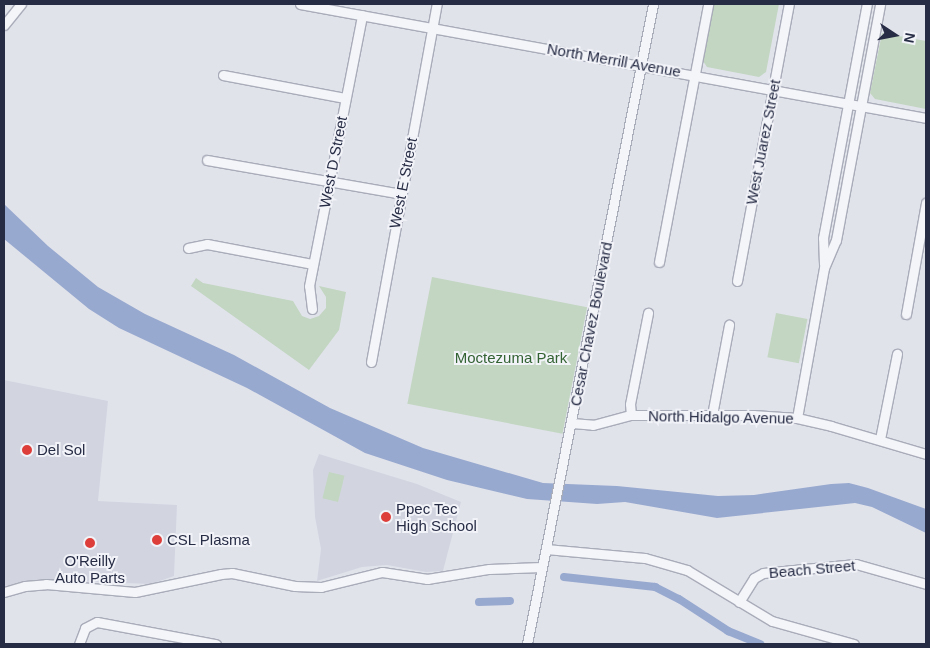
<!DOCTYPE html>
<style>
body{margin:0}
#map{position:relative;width:930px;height:648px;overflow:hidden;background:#e1e3eb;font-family:Helvetica,sans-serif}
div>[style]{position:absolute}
.built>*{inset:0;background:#d2d5e0}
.green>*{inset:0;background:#c2d6c1;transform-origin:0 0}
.water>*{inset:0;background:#98a9cf}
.canal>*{height:8px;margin:-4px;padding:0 4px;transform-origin:4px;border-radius:4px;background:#98a9cf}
.roads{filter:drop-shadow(1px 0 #a9acb9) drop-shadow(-1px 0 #a9acb9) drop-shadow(0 1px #a9acb9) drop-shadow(0 -1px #a9acb9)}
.minor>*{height:9px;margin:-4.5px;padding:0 4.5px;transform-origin:4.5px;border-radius:4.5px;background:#f4f5f9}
.dots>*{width:14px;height:14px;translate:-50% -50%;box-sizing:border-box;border:2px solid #f1f3f8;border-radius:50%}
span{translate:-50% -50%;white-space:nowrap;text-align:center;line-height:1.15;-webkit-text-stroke:4px #f1f3f8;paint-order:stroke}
.street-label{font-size:15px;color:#272c45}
.park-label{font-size:15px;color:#336233}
.poi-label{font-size:15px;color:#272c45}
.left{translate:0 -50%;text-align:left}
.frame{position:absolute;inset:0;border:5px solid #272c45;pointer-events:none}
.north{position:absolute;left:870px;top:10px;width:50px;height:50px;-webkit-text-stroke:4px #f1f3f8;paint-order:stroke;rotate:101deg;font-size:14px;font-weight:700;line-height:20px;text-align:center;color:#272c45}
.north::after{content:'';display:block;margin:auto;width:18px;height:22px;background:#272c45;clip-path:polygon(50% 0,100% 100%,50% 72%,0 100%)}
</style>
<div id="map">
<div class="built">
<div style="clip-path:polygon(4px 380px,108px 401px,98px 501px,177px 505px,174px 576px,151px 584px,43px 580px,4px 586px)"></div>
<div style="clip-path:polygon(319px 454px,417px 484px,461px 502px,443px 571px,426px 572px,387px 565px,362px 567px,317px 581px,321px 549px,315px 517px,313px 470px)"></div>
</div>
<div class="green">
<div style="clip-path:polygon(714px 4px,779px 4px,766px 72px,759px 77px,707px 67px,703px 61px)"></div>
<div style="clip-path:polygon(882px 33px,926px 41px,926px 109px,875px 99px,870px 93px)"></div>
<div style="left:432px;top:277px;width:158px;height:129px;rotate:11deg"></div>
<div style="clip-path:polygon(196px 278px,203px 283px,293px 301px,302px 316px,310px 319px,319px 316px,326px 308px,326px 297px,319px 286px,346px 292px,339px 330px,309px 370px,191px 286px)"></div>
<div style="left:776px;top:313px;width:32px;height:45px;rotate:11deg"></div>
<div style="left:329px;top:472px;width:16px;height:27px;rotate:14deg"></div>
</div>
<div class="water">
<div style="clip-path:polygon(4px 204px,48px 246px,98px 287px,145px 314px,234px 355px,330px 408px,423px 448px,543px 483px,617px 486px,718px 496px,754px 495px,831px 484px,849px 483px,868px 488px,926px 509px,926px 533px,872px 507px,855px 503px,717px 518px,625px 502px,597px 504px,527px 499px,447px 480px,365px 453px,247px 388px,119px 328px,89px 309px,4px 239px)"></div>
</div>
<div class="canal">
<div style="left:564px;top:577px;width:92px;rotate:6.3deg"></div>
<div style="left:655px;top:587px;width:27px;rotate:27deg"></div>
<div style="left:679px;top:599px;width:59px;rotate:33.1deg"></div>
<div style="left:728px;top:631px;width:35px;rotate:22deg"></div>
<div style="left:479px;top:602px;width:31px;rotate:-2deg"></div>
</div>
<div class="roads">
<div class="minor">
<div style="left:300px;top:4px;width:636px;rotate:10.32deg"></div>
<div style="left:4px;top:25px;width:27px;rotate:-51deg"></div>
<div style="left:223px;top:75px;width:124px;rotate:10.7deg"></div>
<div style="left:207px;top:160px;width:197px;rotate:9.9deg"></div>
<div style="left:188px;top:248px;width:19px;rotate:-12deg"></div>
<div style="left:207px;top:244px;width:108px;rotate:10.7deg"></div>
<div style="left:659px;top:262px;width:263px;rotate:-79.2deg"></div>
<div style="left:824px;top:264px;width:26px;rotate:-92deg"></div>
<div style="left:823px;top:238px;width:238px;rotate:-79.4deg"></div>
<div style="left:737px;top:281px;width:282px;rotate:-79.4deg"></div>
<div style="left:312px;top:309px;width:23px;rotate:-97deg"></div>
<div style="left:309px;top:286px;width:276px;rotate:-78.9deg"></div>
<div style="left:906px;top:314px;width:113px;rotate:-79.8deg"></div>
<div style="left:371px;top:362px;width:364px;rotate:-79.6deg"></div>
<div style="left:631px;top:415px;width:11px;rotate:-95deg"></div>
<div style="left:630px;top:404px;width:93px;rotate:-78.8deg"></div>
<div style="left:712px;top:415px;width:92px;rotate:-79.3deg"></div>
<div style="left:797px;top:418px;width:152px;rotate:-79.8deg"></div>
<div style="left:824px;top:268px;width:30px;rotate:-67deg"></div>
<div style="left:836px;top:240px;width:240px;rotate:-79.4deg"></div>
<div style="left:572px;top:423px;width:21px;rotate:5deg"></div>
<div style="left:593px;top:425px;width:39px;rotate:-15deg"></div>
<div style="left:631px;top:415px;width:122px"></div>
<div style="left:753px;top:415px;width:44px;rotate:3.9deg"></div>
<div style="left:797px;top:418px;width:35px;rotate:13deg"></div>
<div style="left:831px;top:426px;width:99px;rotate:16.4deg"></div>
<div style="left:880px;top:439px;width:87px;rotate:-78.7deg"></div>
<div style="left:546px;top:549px;width:99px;rotate:5.2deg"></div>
<div style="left:645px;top:558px;width:44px;rotate:15.9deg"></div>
<div style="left:687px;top:570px;width:99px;rotate:31deg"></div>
<div style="left:772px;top:621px;width:85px;rotate:15.7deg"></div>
<div style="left:4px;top:592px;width:22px;rotate:-16deg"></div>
<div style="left:25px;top:586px;width:21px;rotate:-5deg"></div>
<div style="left:46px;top:584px;width:89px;rotate:5.1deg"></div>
<div style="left:135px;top:592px;width:88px;rotate:-11.8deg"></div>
<div style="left:221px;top:574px;width:11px;rotate:-5deg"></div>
<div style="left:232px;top:573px;width:64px;rotate:11.7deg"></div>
<div style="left:295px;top:586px;width:26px;rotate:2deg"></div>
<div style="left:321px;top:587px;width:63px;rotate:-13.8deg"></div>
<div style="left:382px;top:572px;width:46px;rotate:8.8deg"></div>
<div style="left:427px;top:579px;width:63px;rotate:-9.2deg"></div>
<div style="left:489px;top:569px;width:53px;rotate:-2.2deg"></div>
<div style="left:739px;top:602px;width:28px;rotate:-58deg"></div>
<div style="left:754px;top:578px;width:10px;rotate:-29deg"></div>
<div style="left:763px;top:573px;width:93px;rotate:-5.5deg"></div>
<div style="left:856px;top:564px;width:73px;rotate:15.9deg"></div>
<div style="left:79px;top:644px;width:17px;rotate:-69deg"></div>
<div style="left:85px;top:628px;width:13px;rotate:-27deg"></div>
<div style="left:97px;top:622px;width:121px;rotate:10.5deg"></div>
<div style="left:527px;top:644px;width:652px;rotate:-78.86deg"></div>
</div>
</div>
<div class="dots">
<div style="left:27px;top:450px;background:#dd3e39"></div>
<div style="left:386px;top:517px;background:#dd3e39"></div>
<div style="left:157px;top:540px;background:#dd3e39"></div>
<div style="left:90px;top:543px;background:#dd3e39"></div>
</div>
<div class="street-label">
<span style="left:614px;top:60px;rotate:10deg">North Merrill Avenue</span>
<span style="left:763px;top:142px;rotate:-79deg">West Juarez Street</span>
<span style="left:333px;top:162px;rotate:-79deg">West D Street</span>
<span style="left:403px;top:183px;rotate:-79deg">West E Street</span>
<span style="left:591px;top:324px;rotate:-79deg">Cesar Chavez Boulevard</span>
<span style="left:721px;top:417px;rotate:1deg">North Hidalgo Avenue</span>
<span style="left:812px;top:569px;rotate:-5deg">Beach Street</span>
</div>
<div class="park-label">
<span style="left:511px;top:358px">Moctezuma Park</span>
</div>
<div class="poi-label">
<span class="left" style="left:37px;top:450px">Del Sol</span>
<span class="left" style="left:396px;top:517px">Ppec Tec<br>High School</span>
<span class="left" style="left:167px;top:540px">CSL Plasma</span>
<span style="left:90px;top:569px">O'Reilly<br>Auto Parts</span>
</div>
<div class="frame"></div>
<div class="north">N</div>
</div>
